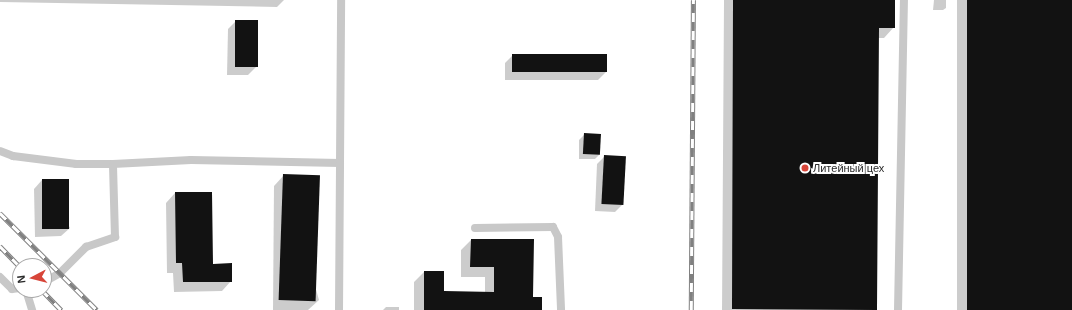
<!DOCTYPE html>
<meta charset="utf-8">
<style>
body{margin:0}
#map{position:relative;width:1072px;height:310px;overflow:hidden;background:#fff;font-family:Helvetica,sans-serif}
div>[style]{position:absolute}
.shadow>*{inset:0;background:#0003;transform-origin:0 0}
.building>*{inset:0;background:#121212;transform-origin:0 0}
.service>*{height:8px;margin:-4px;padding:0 4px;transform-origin:4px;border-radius:4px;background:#c8c8c8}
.rail>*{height:4.5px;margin-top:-2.25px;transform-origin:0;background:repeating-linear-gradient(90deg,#fff 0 9px,#808080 0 18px);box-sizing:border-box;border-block:1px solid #808080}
.dots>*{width:11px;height:11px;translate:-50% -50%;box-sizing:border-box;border:2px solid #fff;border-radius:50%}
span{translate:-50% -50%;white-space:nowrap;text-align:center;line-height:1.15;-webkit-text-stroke:4px #fff;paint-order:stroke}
.poi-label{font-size:11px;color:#2b2b2b}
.left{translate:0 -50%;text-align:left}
.north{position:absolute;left:12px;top:258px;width:40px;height:40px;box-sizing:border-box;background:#fff;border:1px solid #aaa;border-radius:50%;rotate:263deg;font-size:11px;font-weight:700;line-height:16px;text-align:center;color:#2b2b2b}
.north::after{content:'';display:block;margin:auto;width:14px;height:18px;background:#d74539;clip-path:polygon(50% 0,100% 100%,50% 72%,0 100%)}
</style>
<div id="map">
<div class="shadow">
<div style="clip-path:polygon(0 0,284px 0,277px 7px,0 2px)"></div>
<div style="clip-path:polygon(724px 0,894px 0,894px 27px,884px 38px,877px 38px,876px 310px,722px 310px)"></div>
<div style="clip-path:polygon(934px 0,946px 0,946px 8px,943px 10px,933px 10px)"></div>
<div style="left:957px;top:0;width:115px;height:310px"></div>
<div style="clip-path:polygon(236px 21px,256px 67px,248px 75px,227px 75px,228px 29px)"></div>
<div style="clip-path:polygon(513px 55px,606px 72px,598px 80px,505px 80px,505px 63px)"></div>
<div style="clip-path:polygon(585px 134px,600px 154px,595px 159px,579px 159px,579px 140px)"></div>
<div style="clip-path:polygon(605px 156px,623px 204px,615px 212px,595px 211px,597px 164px)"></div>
<div style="clip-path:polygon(284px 175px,319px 300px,308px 310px,273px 310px,274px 186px)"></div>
<div style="clip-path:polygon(42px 180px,70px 228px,61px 236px,35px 237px,34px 189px)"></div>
<div style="clip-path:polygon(175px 193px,212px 265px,231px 281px,222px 291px,174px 292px,173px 273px,167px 273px,166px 203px)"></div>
<div style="clip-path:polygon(471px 240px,533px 240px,532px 298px,541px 310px,414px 310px,414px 282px,424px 272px,443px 292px,485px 292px,485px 277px,461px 277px,461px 250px)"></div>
<div style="clip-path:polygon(386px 307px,399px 307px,399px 310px,383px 310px)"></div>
</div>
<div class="building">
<div style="clip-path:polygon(733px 0,895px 0,895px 28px,879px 28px,877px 310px,732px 309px)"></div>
<div style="left:967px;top:0;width:105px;height:310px"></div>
<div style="left:235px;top:20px;width:23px;height:47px"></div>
<div style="left:512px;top:54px;width:95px;height:18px"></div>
<div style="left:584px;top:133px;width:17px;height:21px;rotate:3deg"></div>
<div style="left:604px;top:155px;width:22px;height:49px;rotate:3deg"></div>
<div style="left:283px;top:174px;width:37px;height:126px;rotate:2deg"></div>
<div style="left:42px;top:179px;width:27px;height:50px"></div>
<div style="clip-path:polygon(175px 192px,212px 192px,213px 264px,232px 263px,232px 282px,183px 282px,182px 263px,176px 263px)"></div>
<div style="clip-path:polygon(471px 239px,534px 239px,533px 297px,542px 297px,542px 310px,424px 310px,424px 271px,444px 271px,444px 291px,494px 292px,494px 267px,470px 267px)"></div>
</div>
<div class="service">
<div style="left:0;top:151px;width:14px;rotate:21deg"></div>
<div style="left:13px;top:156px;width:64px;rotate:7.2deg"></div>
<div style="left:76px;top:164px;width:37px"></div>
<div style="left:475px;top:228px;width:78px;rotate:-0.7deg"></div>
<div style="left:553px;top:227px;width:11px;rotate:63deg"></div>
<div style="left:558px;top:237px;width:73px;rotate:87.6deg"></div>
<div style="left:0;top:277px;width:17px;rotate:45deg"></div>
<div style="left:12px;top:289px;width:8px;rotate:-7deg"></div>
<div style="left:44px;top:282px;width:18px;rotate:-29deg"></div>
<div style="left:60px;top:273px;width:37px;rotate:-45deg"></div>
<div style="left:86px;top:247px;width:31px;rotate:-19deg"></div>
<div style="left:115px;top:237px;width:73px;rotate:-91.6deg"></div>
<div style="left:113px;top:164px;width:78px;rotate:-2.9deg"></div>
<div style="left:191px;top:160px;width:149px;rotate:1.2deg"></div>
<div style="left:340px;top:163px;width:163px;rotate:-89.6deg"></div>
<div style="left:26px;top:290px;width:21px;rotate:73deg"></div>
<div style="left:339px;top:310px;width:147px;rotate:-89.6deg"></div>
<div style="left:898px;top:310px;width:310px;rotate:-88.9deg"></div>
</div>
<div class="rail">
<div style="left:0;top:213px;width:137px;rotate:45deg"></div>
<div style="left:0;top:246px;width:29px;rotate:46deg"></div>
<div style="left:42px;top:290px;width:28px;rotate:46deg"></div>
<div style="left:691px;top:310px;width:310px;rotate:-89.6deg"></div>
</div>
<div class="dots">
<div style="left:805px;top:168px;background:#d74539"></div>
</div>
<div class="poi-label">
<span class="left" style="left:813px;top:168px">Литейный цех</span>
</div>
<div class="north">N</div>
</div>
